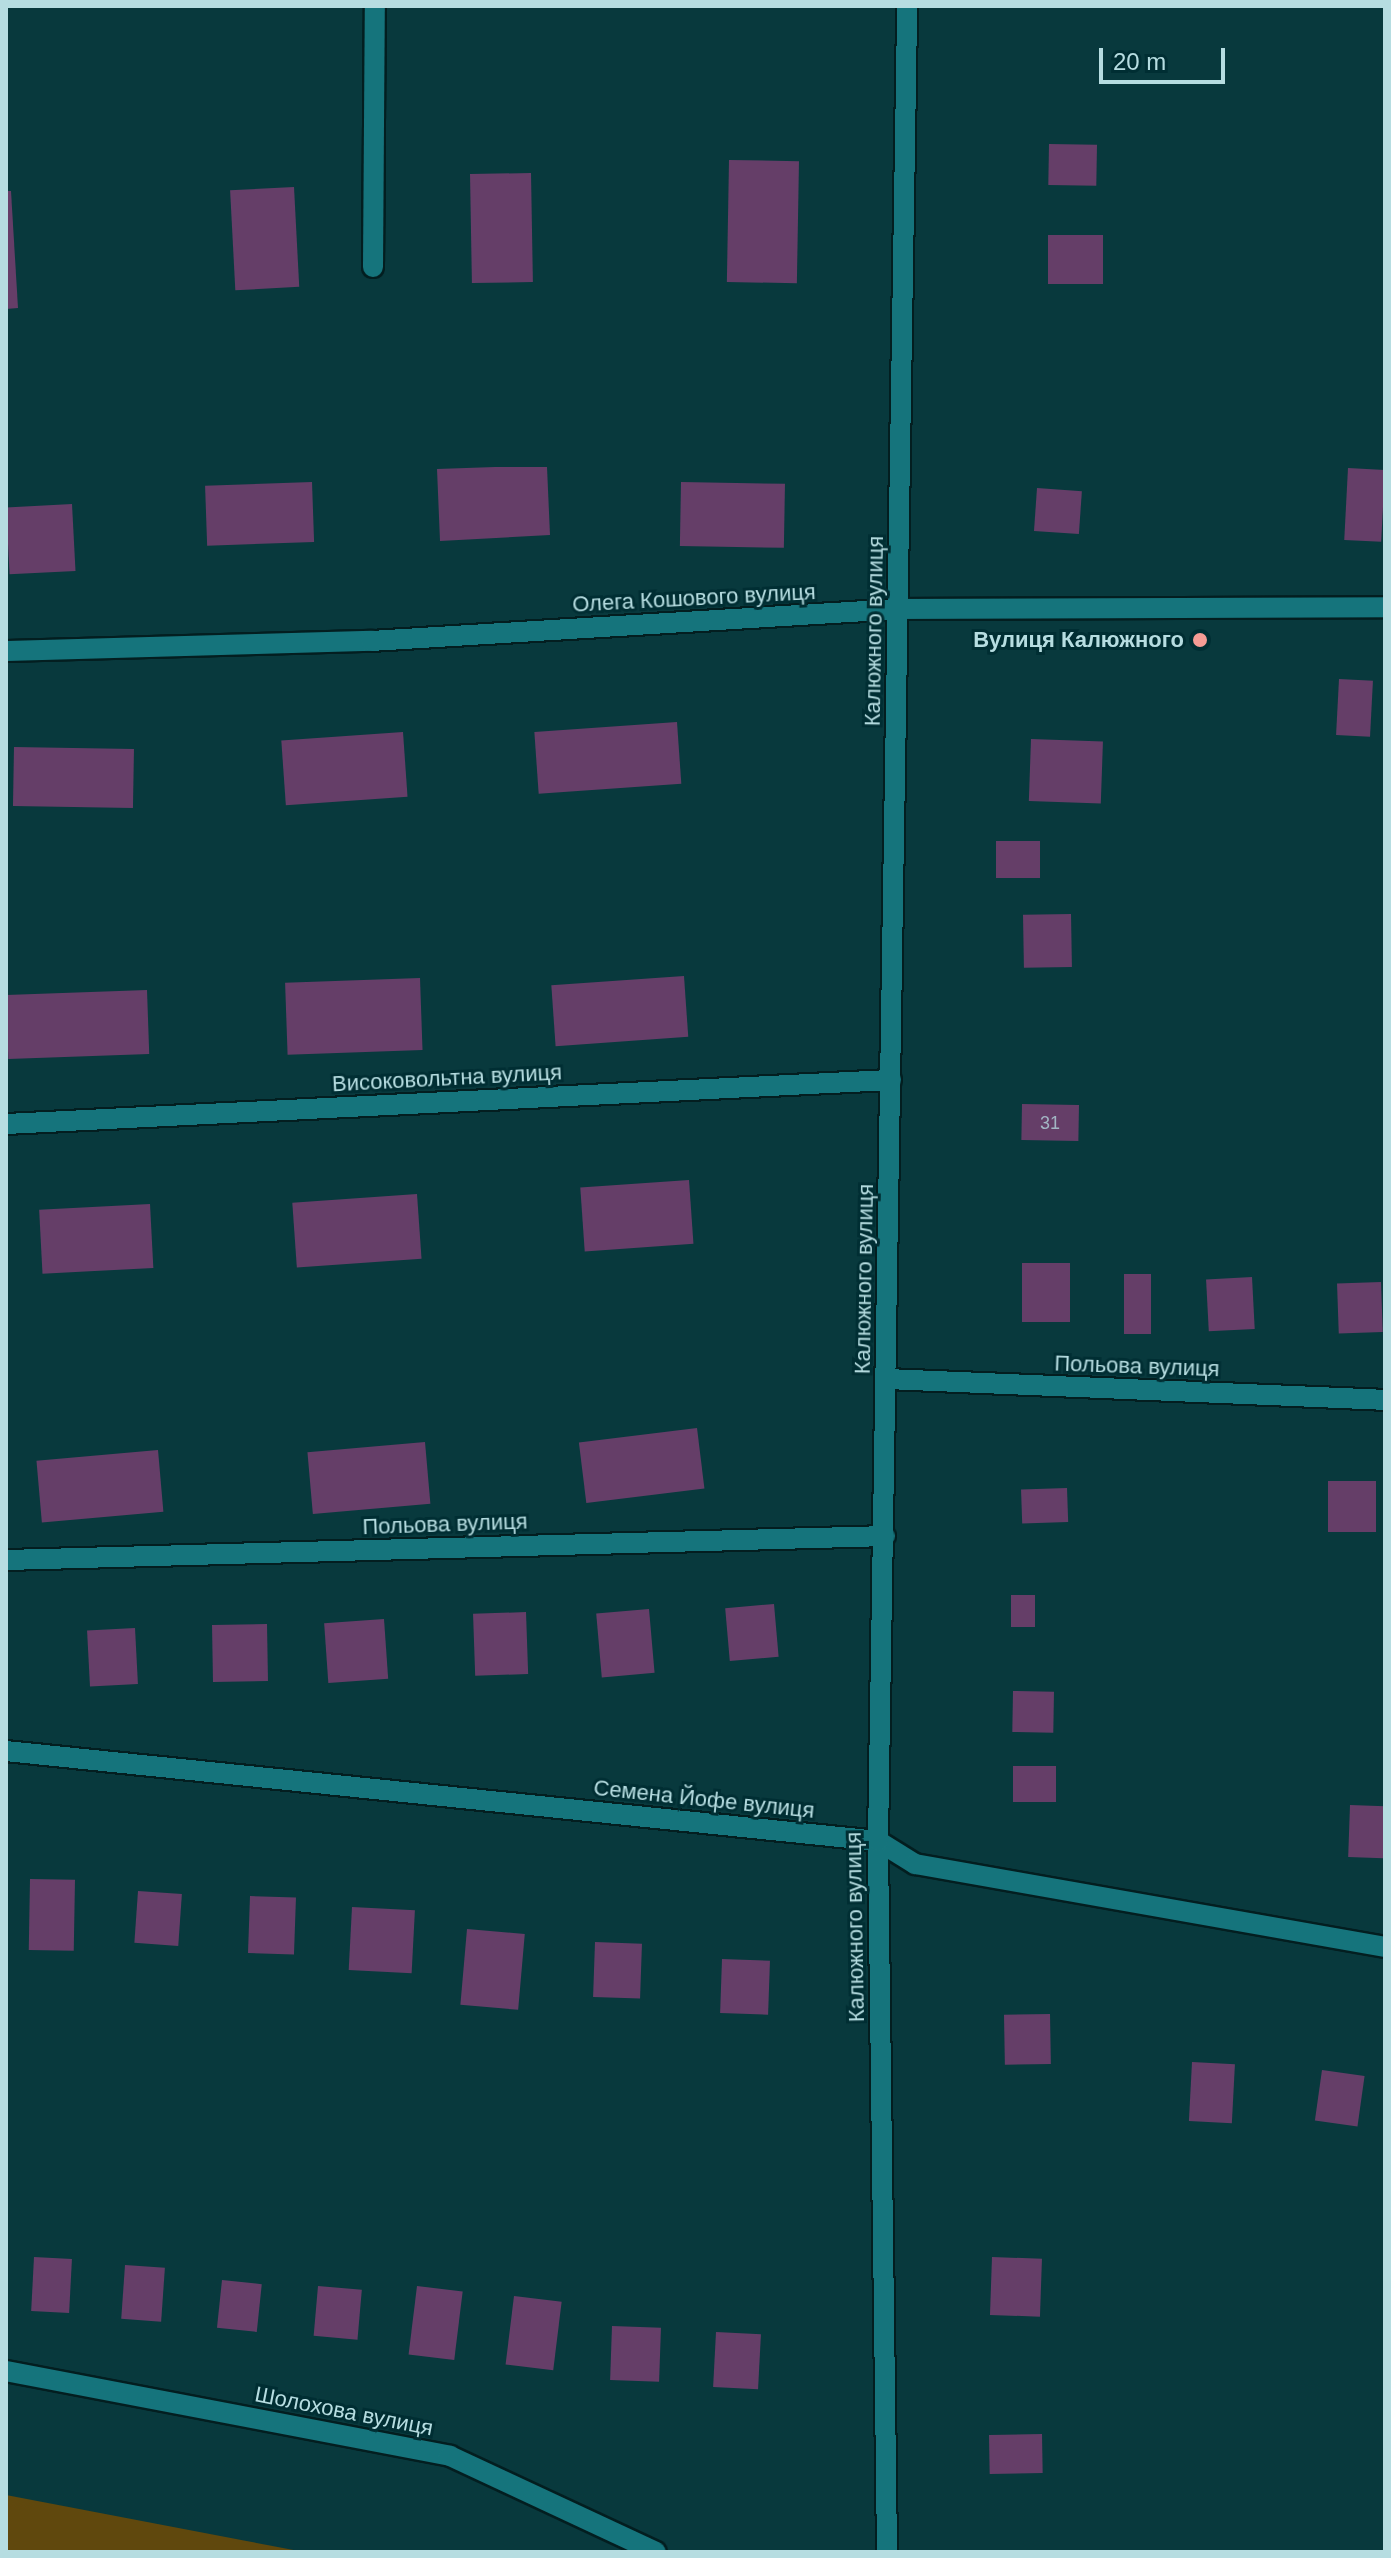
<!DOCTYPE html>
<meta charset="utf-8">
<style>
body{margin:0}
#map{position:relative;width:1391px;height:2558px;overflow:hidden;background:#08393d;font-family:Helvetica,sans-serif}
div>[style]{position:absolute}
.green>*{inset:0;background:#60480d}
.building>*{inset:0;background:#653e68;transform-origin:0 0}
.roads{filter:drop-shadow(2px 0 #031e20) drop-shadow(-2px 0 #031e20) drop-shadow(0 2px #031e20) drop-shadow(0 -2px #031e20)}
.minor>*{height:20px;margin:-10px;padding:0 10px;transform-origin:10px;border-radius:10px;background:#15747c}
.dots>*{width:22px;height:22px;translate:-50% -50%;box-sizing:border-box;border:4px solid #002e33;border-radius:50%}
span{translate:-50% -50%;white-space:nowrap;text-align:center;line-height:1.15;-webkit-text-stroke:6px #002e33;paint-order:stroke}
.number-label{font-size:18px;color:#a2b5c3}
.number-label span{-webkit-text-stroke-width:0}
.street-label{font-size:22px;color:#b6dde1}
.poi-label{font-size:22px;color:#b6dde1;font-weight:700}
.right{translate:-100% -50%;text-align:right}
.frame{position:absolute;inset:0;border:8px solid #b6dde1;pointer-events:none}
.scale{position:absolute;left:1099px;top:48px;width:126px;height:36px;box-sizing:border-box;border:4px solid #b6dde1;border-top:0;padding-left:10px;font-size:24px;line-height:28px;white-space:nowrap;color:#b6dde1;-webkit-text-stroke:6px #002e33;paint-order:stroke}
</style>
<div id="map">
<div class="green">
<div style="clip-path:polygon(6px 2495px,304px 2552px,6px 2552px)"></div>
</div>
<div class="building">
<div style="left:1049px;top:144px;width:48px;height:41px;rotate:1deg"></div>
<div style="left:729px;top:160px;width:70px;height:122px;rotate:1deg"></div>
<div style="left:531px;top:173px;width:109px;height:61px;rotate:89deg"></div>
<div style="left:294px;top:187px;width:100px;height:64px;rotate:87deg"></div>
<div style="clip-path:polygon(6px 191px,11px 191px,18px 308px,6px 309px)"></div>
<div style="left:1103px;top:235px;width:49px;height:55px;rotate:90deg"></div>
<div style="clip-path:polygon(495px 467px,547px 467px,550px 535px,440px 541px,437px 469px)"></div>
<div style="left:1348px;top:468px;width:37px;height:72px;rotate:3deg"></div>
<div style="left:312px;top:482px;width:60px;height:107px;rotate:88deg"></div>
<div style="left:681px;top:482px;width:104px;height:64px;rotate:1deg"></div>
<div style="left:1037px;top:488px;width:45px;height:43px;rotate:4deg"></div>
<div style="left:72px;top:504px;width:67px;height:66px;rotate:87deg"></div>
<div style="left:1339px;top:679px;width:34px;height:56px;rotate:3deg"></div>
<div style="left:677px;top:722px;width:62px;height:143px;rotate:86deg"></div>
<div style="left:403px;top:732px;width:65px;height:122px;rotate:86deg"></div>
<div style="left:1031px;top:739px;width:72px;height:62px;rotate:2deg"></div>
<div style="left:14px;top:747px;width:120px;height:59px;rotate:1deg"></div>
<div style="left:996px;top:841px;width:44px;height:37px"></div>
<div style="left:1071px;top:914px;width:53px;height:48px;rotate:89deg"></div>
<div style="left:684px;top:976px;width:61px;height:133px;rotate:86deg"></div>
<div style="left:420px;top:978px;width:72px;height:135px;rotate:88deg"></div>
<div style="left:147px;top:990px;width:64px;height:141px;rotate:88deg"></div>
<div style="left:1022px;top:1104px;width:57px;height:36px;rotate:1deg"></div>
<div style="left:689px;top:1180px;width:64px;height:109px;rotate:86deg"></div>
<div style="left:417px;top:1194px;width:65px;height:125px;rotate:86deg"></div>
<div style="left:150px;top:1204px;width:64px;height:111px;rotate:87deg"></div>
<div style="left:1022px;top:1263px;width:48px;height:59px"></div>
<div style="left:1124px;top:1274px;width:27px;height:60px"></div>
<div style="left:1252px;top:1277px;width:52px;height:46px;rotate:87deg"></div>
<div style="left:1381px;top:1282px;width:50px;height:44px;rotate:88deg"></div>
<div style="left:697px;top:1428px;width:61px;height:119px;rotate:83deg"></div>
<div style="left:425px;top:1442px;width:62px;height:118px;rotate:85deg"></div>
<div style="left:158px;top:1450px;width:62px;height:122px;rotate:85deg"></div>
<div style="left:1328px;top:1481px;width:48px;height:51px"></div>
<div style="left:1067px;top:1488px;width:34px;height:46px;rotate:88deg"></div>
<div style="left:1011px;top:1595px;width:24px;height:32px"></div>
<div style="left:774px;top:1604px;width:53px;height:49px;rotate:85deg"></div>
<div style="left:649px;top:1609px;width:64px;height:53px;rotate:85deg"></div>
<div style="left:526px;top:1612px;width:62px;height:53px;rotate:88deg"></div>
<div style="left:384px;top:1619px;width:60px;height:60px;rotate:86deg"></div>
<div style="left:267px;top:1624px;width:57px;height:55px;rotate:89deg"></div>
<div style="left:135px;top:1628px;width:56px;height:48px;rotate:87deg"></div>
<div style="left:1013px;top:1691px;width:41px;height:41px;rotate:1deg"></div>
<div style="left:1013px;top:1766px;width:43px;height:36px"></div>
<div style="left:1350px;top:1805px;width:35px;height:52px;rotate:2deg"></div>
<div style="left:30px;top:1879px;width:45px;height:71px;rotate:1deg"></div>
<div style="left:138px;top:1891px;width:44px;height:52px;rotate:4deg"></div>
<div style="left:250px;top:1896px;width:46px;height:57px;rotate:2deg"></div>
<div style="left:352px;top:1907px;width:63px;height:63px;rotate:3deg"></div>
<div style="left:467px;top:1929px;width:58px;height:76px;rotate:5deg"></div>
<div style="left:595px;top:1942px;width:47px;height:55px;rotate:2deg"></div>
<div style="left:722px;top:1959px;width:48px;height:54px;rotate:2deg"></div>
<div style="left:1050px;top:2014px;width:50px;height:46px;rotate:89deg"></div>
<div style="left:1192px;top:2062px;width:43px;height:59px;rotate:3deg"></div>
<div style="left:1322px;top:2070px;width:43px;height:51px;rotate:8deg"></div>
<div style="left:34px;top:2257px;width:38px;height:54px;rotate:3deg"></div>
<div style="left:992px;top:2257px;width:50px;height:58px;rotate:2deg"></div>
<div style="left:125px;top:2265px;width:40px;height:54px;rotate:4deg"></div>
<div style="left:222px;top:2280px;width:40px;height:48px;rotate:6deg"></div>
<div style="left:318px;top:2286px;width:44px;height:50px;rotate:5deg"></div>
<div style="left:417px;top:2286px;width:46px;height:69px;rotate:7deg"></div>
<div style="left:514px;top:2296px;width:48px;height:69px;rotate:7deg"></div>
<div style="left:612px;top:2326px;width:49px;height:54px;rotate:2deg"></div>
<div style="left:716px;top:2332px;width:45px;height:55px;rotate:3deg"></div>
<div style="left:1042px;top:2434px;width:39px;height:53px;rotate:89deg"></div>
</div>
<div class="roads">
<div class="minor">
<div style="left:373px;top:267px;width:261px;rotate:-89.6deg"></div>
<div style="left:6px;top:651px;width:365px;rotate:-1.6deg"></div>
<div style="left:371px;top:641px;width:529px;rotate:-3.47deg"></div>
<div style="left:899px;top:609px;width:486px;rotate:-0.2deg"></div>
<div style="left:6px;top:1124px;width:886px;rotate:-2.85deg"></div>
<div style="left:887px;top:1379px;width:498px;rotate:2.4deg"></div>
<div style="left:6px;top:1560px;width:879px;rotate:-1.56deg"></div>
<div style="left:6px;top:1751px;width:877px;rotate:5.89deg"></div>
<div style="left:878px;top:1841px;width:44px;rotate:31.9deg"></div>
<div style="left:915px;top:1864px;width:477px;rotate:10deg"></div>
<div style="left:6px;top:2371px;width:452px;rotate:10.8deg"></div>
<div style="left:450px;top:2456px;width:227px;rotate:25deg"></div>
<div style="left:887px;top:2552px;width:711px;rotate:-90.73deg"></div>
<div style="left:878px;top:1841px;width:1835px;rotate:-89.09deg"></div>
</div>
</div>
<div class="dots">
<div style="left:1200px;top:640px;background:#f59c95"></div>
</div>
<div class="number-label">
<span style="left:1050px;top:1123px">31</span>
</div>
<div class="street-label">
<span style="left:694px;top:598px;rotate:-3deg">Олега Кошового вулиця</span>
<span style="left:874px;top:631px;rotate:-89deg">Калюжного вулиця</span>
<span style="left:447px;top:1078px;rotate:-3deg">Високовольтна вулиця</span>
<span style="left:864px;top:1279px;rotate:-89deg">Калюжного вулиця</span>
<span style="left:1137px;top:1366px;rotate:2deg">Польова вулиця</span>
<span style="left:445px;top:1524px;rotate:-2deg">Польова вулиця</span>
<span style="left:704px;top:1799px;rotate:6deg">Семена Йофе вулиця</span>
<span style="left:855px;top:1927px;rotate:-91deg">Калюжного вулиця</span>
<span style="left:344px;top:2411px;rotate:11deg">Шолохова вулиця</span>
</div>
<div class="poi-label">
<span class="right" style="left:1184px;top:640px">Вулиця Калюжного</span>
</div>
<div class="frame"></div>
<div class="scale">20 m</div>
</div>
